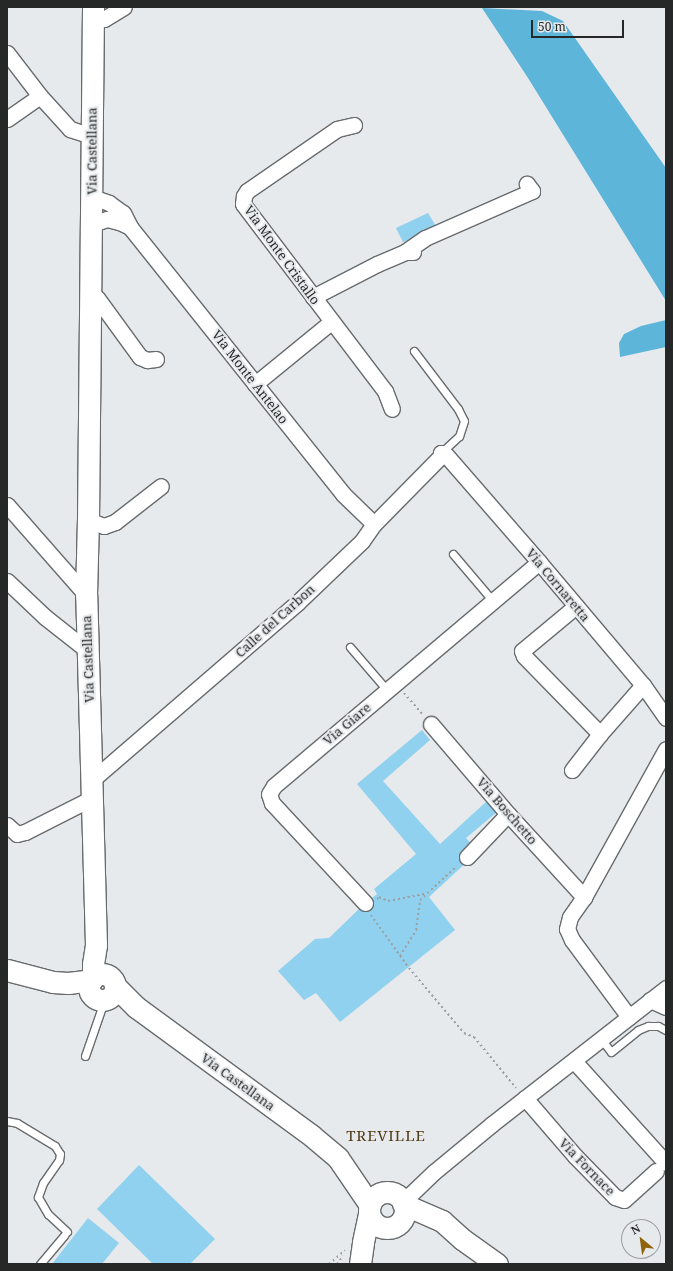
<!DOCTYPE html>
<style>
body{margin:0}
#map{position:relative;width:673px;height:1271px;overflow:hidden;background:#e7eaec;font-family:"Noto Serif",serif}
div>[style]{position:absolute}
.green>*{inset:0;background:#8fd1ee}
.forest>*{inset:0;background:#5db5da}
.path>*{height:2px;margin-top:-1px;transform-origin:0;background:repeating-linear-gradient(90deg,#9da0a1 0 2px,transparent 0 5px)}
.roads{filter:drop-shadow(1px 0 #686b6d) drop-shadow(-1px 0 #686b6d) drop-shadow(0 1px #686b6d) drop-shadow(0 -1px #686b6d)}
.lane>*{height:7px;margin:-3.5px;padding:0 3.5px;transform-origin:3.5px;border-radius:3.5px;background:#fff}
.street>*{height:15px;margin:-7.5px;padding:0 7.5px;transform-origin:7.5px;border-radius:7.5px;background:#fff}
.secondary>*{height:21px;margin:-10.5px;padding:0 10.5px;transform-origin:10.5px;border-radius:10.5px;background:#fff}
.secondary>.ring{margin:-10.5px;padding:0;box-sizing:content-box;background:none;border:21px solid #fff;border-radius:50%}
span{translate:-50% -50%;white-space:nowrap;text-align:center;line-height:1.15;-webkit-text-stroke:4px #e7eaec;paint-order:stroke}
.street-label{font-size:13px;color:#262727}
.quarter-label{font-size:15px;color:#513b17;letter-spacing:1px}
.frame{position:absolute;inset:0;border:8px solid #262727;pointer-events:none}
.north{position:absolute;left:621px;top:1219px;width:40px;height:40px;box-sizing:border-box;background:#e7eaec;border:1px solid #9a9c9d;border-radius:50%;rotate:331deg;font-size:11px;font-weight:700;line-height:16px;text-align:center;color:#262727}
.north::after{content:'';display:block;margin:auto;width:14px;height:18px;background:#8f640a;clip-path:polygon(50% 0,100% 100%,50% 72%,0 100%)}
.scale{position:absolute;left:531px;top:20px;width:93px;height:18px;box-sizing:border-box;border:2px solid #262727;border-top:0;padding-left:5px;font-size:12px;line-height:14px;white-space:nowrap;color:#262727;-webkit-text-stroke:3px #e7eaec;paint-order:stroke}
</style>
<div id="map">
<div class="green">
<div style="clip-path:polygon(428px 213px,437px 228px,403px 242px,396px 228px)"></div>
<div style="clip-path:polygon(422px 730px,430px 740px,383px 781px,440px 844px,487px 801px,497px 812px,466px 838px,473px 846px,469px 860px,429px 897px,455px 930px,340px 1022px,316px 993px,304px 1000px,278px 971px,315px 939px,329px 938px,361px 907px,377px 894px,374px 889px,416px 854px,357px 784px)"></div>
<div style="clip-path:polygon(139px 1165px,215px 1239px,190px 1264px,153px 1264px,97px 1209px)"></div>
<div style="clip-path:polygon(88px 1218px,119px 1243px,102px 1264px,52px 1264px)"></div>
</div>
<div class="forest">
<div style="clip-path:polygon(482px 8px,542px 11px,563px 21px,666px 168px,666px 301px,528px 78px)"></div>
<div style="clip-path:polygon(666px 320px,666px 347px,620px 357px,619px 343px,624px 334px,641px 326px)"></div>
</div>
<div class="path">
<div style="left:404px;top:693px;width:29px;rotate:49deg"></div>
<div style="left:377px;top:899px;width:3px;rotate:-45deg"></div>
<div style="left:379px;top:897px;width:10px;rotate:24deg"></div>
<div style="left:388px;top:901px;width:38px;rotate:-11deg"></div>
<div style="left:371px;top:915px;width:65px;rotate:54.4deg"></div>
<div style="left:409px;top:968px;width:85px;rotate:49.8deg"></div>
<div style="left:464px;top:1033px;width:11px;rotate:22deg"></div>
<div style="left:474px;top:1037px;width:66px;rotate:50.5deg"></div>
<div style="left:400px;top:956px;width:31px;rotate:-58deg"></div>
<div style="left:416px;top:930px;width:30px;rotate:-82deg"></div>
<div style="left:420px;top:900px;width:50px;rotate:-42.6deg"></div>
<div style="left:329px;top:1264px;width:21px;rotate:-41deg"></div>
<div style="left:337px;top:1264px;width:10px;rotate:-53deg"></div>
</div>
<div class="roads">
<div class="lane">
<div style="left:414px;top:351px;width:73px;rotate:52.8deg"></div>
<div style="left:458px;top:409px;width:13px;rotate:63deg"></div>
<div style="left:464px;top:421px;width:16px;rotate:108deg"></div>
<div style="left:459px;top:436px;width:25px;rotate:137deg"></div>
<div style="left:453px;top:554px;width:62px;rotate:49.6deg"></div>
<div style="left:350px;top:647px;width:57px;rotate:49.3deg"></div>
<div style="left:601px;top:1039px;width:16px;rotate:52deg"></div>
<div style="left:611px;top:1052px;width:35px;rotate:-39deg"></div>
<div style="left:638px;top:1030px;width:11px;rotate:-22deg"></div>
<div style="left:648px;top:1026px;width:10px"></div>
<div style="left:658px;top:1026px;width:9px;rotate:27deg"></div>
<div style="left:85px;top:1056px;width:52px;rotate:-70.9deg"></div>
<div style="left:102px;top:1007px;width:7px;rotate:-90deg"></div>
<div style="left:7px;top:1121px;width:10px;rotate:11deg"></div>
<div style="left:17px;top:1123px;width:44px;rotate:31.2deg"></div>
<div style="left:55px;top:1146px;width:9px;rotate:58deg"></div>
<div style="left:60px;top:1154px;width:6px;rotate:99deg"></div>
<div style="left:59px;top:1160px;width:28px;rotate:125deg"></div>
<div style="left:43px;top:1183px;width:15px;rotate:110deg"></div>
<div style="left:38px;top:1197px;width:20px;rotate:60deg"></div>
<div style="left:48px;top:1214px;width:26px;rotate:43deg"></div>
<div style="left:40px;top:1264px;width:38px;rotate:-50deg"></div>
</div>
<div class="street">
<div style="left:93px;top:20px;width:11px;rotate:-5deg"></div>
<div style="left:104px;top:19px;width:23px;rotate:-31deg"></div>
<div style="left:7px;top:53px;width:54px;rotate:52.5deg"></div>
<div style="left:40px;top:96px;width:45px;rotate:47.7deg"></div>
<div style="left:70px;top:129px;width:23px;rotate:18deg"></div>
<div style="left:7px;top:119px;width:40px;rotate:-34.9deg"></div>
<div style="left:354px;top:125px;width:17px;rotate:167deg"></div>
<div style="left:337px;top:129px;width:109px;rotate:145.4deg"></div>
<div style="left:247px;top:191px;width:6px;rotate:121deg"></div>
<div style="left:244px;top:196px;width:8px;rotate:97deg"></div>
<div style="left:243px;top:204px;width:235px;rotate:52.8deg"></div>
<div style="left:385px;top:391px;width:19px;rotate:69deg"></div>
<div style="left:92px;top:197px;width:18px;rotate:19deg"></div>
<div style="left:109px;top:203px;width:17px;rotate:36deg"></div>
<div style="left:123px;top:213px;width:16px;rotate:63deg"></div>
<div style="left:130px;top:227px;width:342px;rotate:51.4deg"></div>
<div style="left:343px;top:494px;width:43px;rotate:44.1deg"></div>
<div style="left:91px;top:229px;width:7px;rotate:-56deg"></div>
<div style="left:95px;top:223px;width:13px;rotate:-18deg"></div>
<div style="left:107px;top:219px;width:12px;rotate:14deg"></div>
<div style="left:119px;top:222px;width:12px;rotate:24deg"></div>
<div style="left:405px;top:252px;width:24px;rotate:-35deg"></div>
<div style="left:425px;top:238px;width:117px;rotate:-23.7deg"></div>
<div style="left:532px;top:191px;width:9px;rotate:-126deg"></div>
<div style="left:91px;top:294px;width:7px;rotate:34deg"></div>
<div style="left:97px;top:298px;width:73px;rotate:53.9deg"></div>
<div style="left:140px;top:357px;width:8px;rotate:23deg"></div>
<div style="left:147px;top:360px;width:9px;rotate:-6deg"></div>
<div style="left:313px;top:297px;width:72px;rotate:-27.3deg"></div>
<div style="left:377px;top:264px;width:30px;rotate:-23deg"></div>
<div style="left:405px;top:252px;width:8px"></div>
<div style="left:255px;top:384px;width:98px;rotate:-39.2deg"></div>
<div style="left:7px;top:505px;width:120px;rotate:48.7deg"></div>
<div style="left:88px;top:520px;width:17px;rotate:21deg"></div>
<div style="left:104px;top:526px;width:12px;rotate:-20deg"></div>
<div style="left:115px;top:522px;width:58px;rotate:-38deg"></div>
<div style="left:7px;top:581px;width:52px;rotate:43.5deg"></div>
<div style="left:45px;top:617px;width:53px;rotate:38.2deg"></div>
<div style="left:576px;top:606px;width:70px;rotate:140.2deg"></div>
<div style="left:522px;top:651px;width:5px;rotate:68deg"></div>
<div style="left:524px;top:656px;width:109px;rotate:45.7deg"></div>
<div style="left:431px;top:724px;width:118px;rotate:49.5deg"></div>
<div style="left:508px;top:814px;width:113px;rotate:47.5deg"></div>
<div style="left:572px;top:770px;width:46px;rotate:-52.1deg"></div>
<div style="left:600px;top:734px;width:65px;rotate:-48.7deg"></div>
<div style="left:92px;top:780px;width:271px;rotate:-40.8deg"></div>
<div style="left:297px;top:603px;width:90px;rotate:-43.6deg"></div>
<div style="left:362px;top:541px;width:21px;rotate:-55deg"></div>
<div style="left:374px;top:524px;width:95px;rotate:-45.4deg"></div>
<div style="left:441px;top:456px;width:3px;rotate:-90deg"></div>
<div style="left:441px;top:453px;width:5px;rotate:22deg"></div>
<div style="left:446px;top:455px;width:142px;rotate:49deg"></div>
<div style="left:539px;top:562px;width:161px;rotate:49.8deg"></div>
<div style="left:643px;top:685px;width:40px;rotate:55.1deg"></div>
<div style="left:7px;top:825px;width:13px;rotate:42deg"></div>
<div style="left:17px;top:834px;width:8px;rotate:-14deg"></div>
<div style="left:25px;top:832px;width:75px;rotate:-26.9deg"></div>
<div style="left:467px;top:857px;width:59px;rotate:-46.4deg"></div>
<div style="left:365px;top:903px;width:137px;rotate:-132.9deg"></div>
<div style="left:272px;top:803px;width:9px;rotate:-108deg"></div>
<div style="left:269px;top:794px;width:9px;rotate:-58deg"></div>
<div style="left:274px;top:786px;width:347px;rotate:-40.2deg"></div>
<div style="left:650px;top:1000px;width:17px;rotate:24deg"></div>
<div style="left:629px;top:1017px;width:96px;rotate:-126.5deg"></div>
<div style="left:572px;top:940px;width:12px;rotate:-114deg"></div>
<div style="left:567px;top:929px;width:12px;rotate:-76deg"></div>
<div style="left:570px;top:917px;width:24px;rotate:-55deg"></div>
<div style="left:584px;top:897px;width:169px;rotate:-61deg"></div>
<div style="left:574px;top:1061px;width:137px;rotate:48deg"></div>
<div style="left:525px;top:1098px;width:77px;rotate:49.2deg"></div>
<div style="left:575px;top:1156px;width:57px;rotate:45.7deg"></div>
<div style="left:615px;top:1197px;width:9px;rotate:18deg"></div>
<div style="left:624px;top:1200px;width:43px;rotate:-42.2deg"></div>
<div style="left:401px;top:1200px;width:12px;rotate:-31deg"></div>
<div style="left:411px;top:1194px;width:32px;rotate:-44deg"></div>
<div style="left:434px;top:1172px;width:75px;rotate:-39.6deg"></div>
<div style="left:492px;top:1124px;width:221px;rotate:-38deg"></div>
</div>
<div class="secondary">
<div style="left:7px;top:970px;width:48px;rotate:14.6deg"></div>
<div style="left:53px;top:982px;width:15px;rotate:4deg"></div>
<div style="left:68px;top:983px;width:24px;rotate:-7deg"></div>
<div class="ring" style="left:89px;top:974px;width:5px;height:5px"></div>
<div style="left:93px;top:978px;width:14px;rotate:-90deg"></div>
<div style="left:93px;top:964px;width:19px;rotate:-81deg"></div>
<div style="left:96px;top:945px;width:350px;rotate:-91.6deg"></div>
<div style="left:86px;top:595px;width:75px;rotate:-88.5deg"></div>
<div style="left:88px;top:520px;width:513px;rotate:-89.44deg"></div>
<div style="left:115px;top:986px;width:30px;rotate:45deg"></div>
<div style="left:136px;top:1007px;width:218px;rotate:36.2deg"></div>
<div style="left:312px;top:1136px;width:34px;rotate:40deg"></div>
<div style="left:338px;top:1158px;width:57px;rotate:55.8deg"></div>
<div class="ring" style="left:369px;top:1192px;width:15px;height:15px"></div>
<div style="left:403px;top:1204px;width:43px;rotate:23.6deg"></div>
<div style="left:442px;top:1221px;width:27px;rotate:42deg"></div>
<div style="left:462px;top:1239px;width:43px;rotate:35.5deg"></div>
<div style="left:360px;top:1264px;width:22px;rotate:-82deg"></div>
<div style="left:363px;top:1242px;width:30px;rotate:-78deg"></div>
</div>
</div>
<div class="street-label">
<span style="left:92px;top:151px;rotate:-90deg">Via Castellana</span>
<span style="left:282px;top:255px;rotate:54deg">Via Monte Cristallo</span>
<span style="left:250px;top:377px;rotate:52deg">Via Monte Antelao</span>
<span style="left:558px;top:585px;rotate:50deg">Via Cornaretta</span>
<span style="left:275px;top:621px;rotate:-42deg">Calle del Carbon</span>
<span style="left:88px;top:659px;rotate:-92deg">Via Castellana</span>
<span style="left:347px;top:724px;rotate:-40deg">Via Giare</span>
<span style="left:507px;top:811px;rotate:49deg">Via Boschetto</span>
<span style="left:238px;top:1082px;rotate:36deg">Via Castellana</span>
<span style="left:587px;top:1167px;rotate:46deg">Via Fornace</span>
</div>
<div class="quarter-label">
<span style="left:386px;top:1136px">TREVILLE</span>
</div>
<div class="frame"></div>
<div class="north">N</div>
<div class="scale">50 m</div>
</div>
